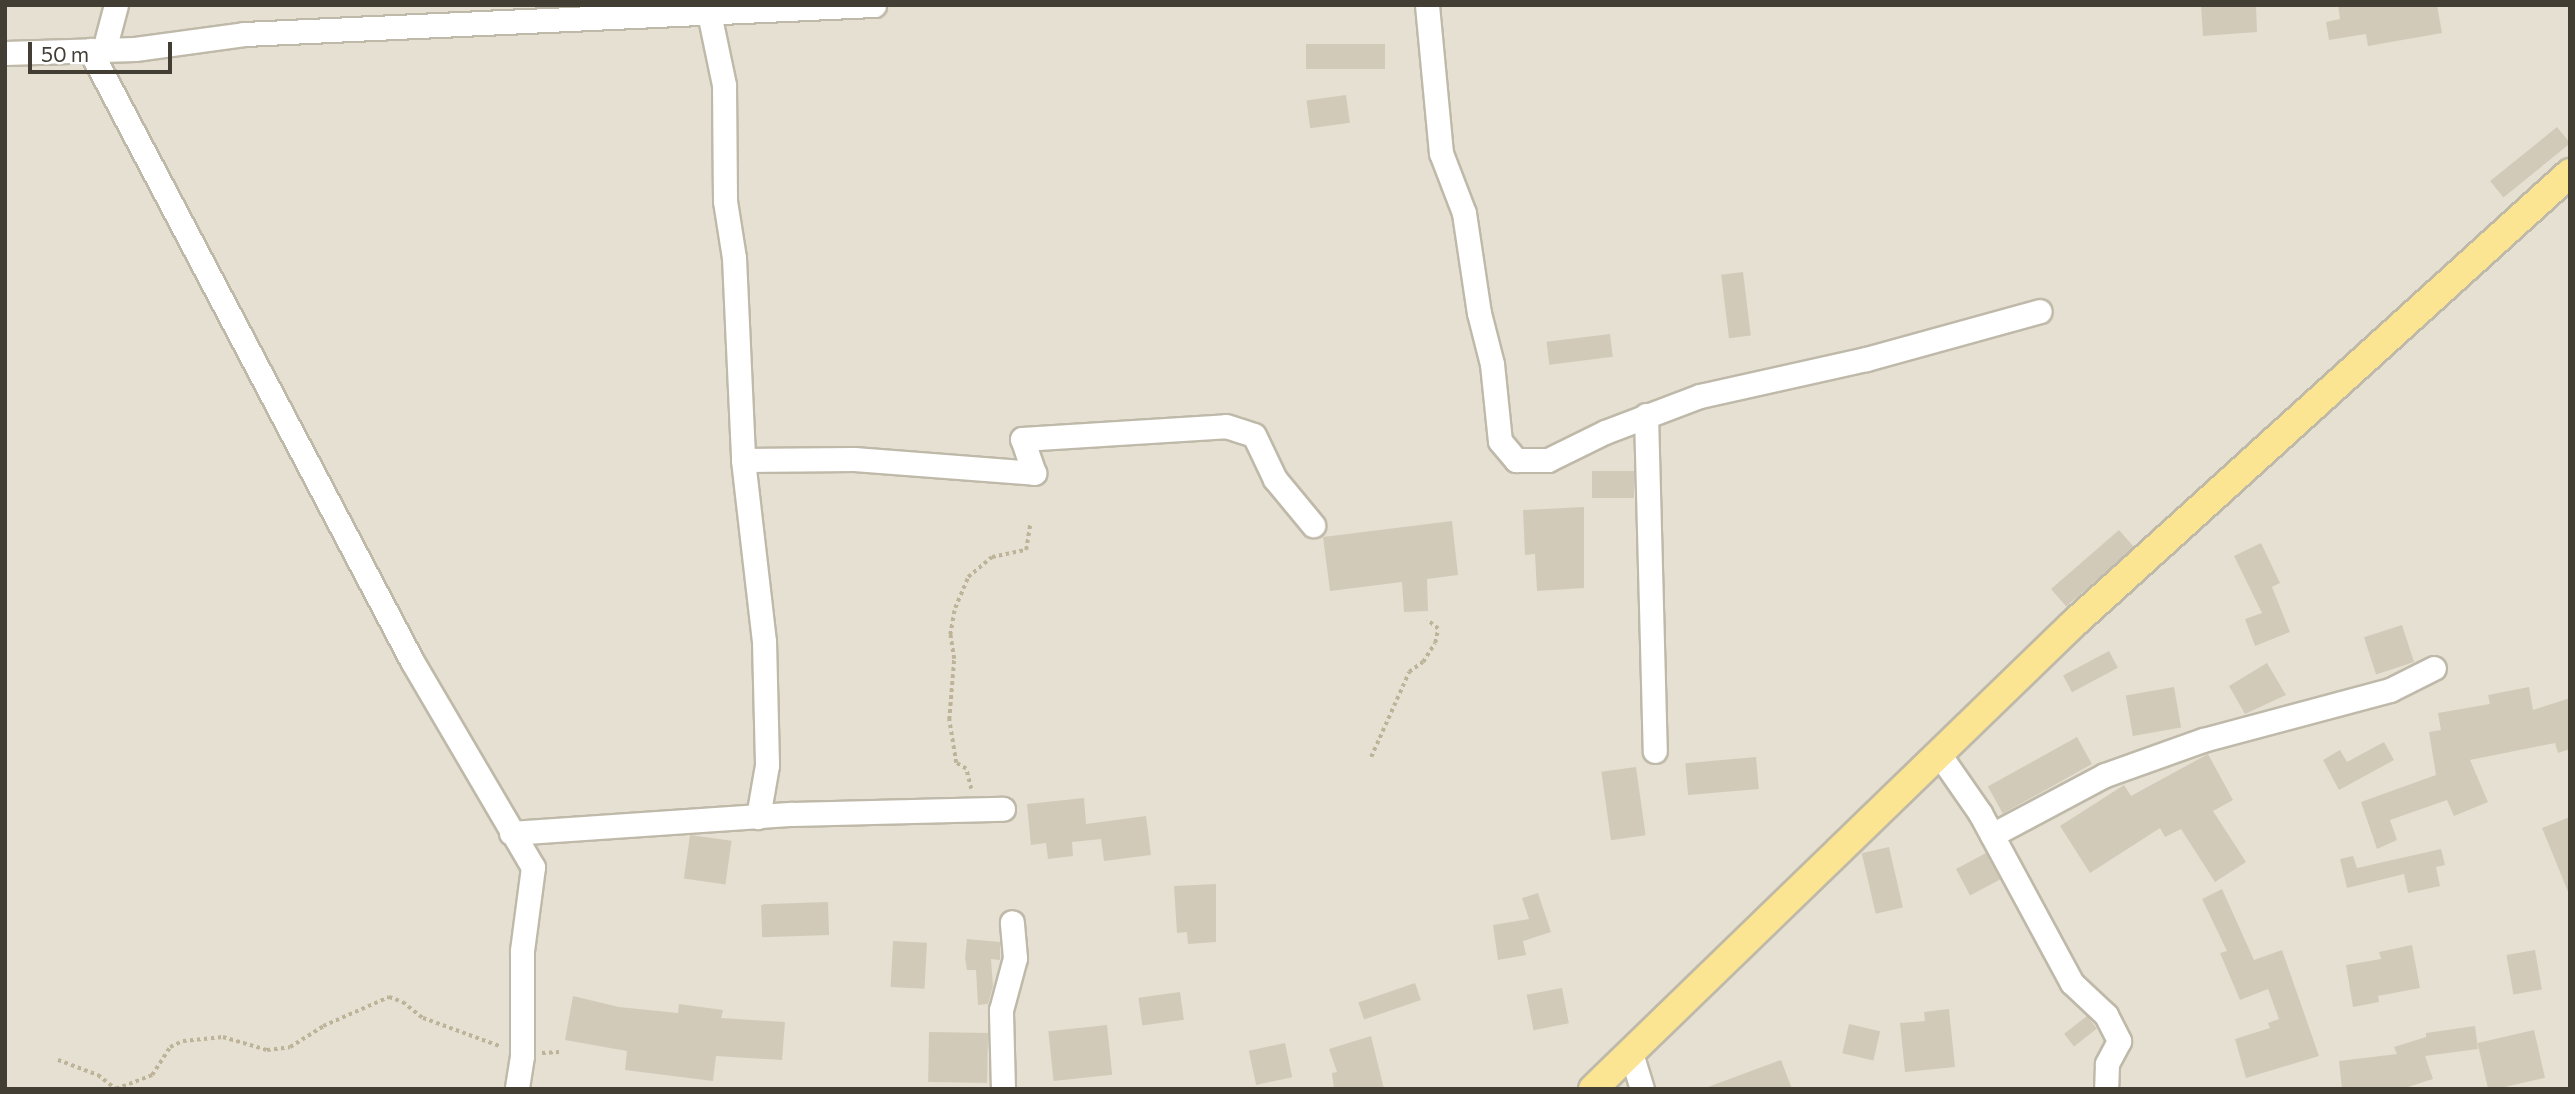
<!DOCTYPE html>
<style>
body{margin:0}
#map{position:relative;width:2575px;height:1094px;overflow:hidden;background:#f1eee3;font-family:Commissioner,sans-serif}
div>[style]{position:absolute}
.residential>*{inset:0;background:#e5e0d2;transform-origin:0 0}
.building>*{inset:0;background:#d2cab9;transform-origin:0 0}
.path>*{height:3.5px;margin-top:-1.75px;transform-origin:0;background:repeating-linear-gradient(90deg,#bdb398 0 3.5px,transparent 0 7px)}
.roads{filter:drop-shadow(2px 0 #bfb9a9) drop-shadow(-2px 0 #bfb9a9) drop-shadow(0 2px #bfb9a9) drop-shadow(0 -2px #bfb9a9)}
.minor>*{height:23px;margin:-11.5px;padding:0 11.5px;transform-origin:11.5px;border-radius:11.5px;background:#fff}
.major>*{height:28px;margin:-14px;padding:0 14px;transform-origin:14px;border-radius:14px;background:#fbe593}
span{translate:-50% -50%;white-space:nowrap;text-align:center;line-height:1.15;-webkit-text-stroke:7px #fff;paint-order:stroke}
.frame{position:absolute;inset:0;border:7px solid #433e34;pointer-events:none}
.scale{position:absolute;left:28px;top:42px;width:144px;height:32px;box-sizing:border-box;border:4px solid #433e34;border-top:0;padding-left:9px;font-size:21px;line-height:24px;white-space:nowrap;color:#433e34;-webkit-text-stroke:5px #fff;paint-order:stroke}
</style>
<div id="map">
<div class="residential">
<div style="left:5px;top:5px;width:2565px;height:1084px"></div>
</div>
<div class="building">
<div style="clip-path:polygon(2201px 5px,2256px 5px,2257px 32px,2203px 36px)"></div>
<div style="clip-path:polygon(2338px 5px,2437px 5px,2442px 33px,2368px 46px,2366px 34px,2329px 40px,2326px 22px,2340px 19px)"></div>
<div style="left:1385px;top:44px;width:25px;height:79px;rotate:90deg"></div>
<div style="left:1346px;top:95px;width:28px;height:40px;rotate:82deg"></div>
<div style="left:2557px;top:127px;width:21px;height:86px;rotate:51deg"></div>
<div style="left:1743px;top:272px;width:64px;height:22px;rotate:83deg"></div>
<div style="left:1610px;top:334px;width:23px;height:64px;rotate:83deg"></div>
<div style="left:1634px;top:471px;width:27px;height:42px;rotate:90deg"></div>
<div style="clip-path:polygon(1584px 507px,1584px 588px,1537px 591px,1535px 554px,1525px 555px,1523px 510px)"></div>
<div style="clip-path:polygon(1452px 521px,1458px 575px,1427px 579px,1428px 611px,1404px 612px,1402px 582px,1330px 591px,1323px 537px)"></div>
<div style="left:2119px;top:530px;width:23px;height:90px;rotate:49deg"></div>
<div style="clip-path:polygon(2261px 543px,2280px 583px,2272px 587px,2290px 632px,2255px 646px,2245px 619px,2262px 613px,2234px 556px)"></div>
<div style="left:2402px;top:625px;width:39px;height:40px;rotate:72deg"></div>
<div style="left:2109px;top:651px;width:19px;height:52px;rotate:62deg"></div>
<div style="clip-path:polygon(2267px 663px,2286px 695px,2245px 714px,2229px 686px)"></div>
<div style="left:2174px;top:687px;width:41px;height:49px;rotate:80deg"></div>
<div style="clip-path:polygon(2529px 687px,2533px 710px,2570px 698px,2570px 749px,2558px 753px,2555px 743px,2470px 760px,2488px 802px,2454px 816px,2447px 800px,2390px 820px,2397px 840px,2377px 849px,2361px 802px,2436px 775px,2429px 732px,2441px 730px,2438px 713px,2490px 704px,2488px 695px)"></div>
<div style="left:2077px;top:737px;width:31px;height:102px;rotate:61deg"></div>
<div style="clip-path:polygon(2384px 742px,2394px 760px,2339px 790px,2323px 760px,2340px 750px,2347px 762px)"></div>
<div style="clip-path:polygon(2208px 754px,2233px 800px,2213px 811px,2246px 862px,2215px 882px,2181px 829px,2165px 837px,2160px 828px,2090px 873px,2060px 826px,2124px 785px,2131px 796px)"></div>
<div style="left:1756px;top:757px;width:32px;height:71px;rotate:85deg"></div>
<div style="left:1636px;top:767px;width:69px;height:35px;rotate:82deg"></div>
<div style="clip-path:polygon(1084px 798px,1086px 824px,1146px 816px,1151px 855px,1104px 861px,1101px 839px,1072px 842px,1073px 856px,1048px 859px,1046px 843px,1031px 845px,1027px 804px)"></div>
<div style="clip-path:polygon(2570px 817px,2570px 894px,2569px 894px,2542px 828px)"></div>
<div style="left:690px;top:835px;width:42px;height:44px;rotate:8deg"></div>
<div style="left:1889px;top:847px;width:62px;height:28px;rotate:77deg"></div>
<div style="clip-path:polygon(2441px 849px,2445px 865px,2436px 867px,2440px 886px,2408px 893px,2404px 874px,2347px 888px,2340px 859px,2353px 856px,2357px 868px)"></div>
<div style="left:1986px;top:853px;width:30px;height:34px;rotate:62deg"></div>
<div style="clip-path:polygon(1216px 884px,1216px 942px,1188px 944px,1187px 932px,1177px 933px,1174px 886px)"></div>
<div style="clip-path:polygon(2222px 889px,2254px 960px,2282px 950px,2319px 1056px,2246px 1078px,2235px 1039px,2270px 1028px,2268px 1023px,2279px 1019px,2268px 989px,2240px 1000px,2220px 953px,2227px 951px,2202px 899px)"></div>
<div style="clip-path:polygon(1538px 893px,1551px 932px,1523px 941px,1526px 955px,1498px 960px,1493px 925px,1529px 919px,1522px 898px)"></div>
<div style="left:828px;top:902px;width:33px;height:67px;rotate:88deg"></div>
<div style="clip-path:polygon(967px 939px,1000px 942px,1000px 960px,991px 959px,993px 986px,988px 1004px,978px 1005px,976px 970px,967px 970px,965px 958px)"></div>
<div style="left:893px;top:941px;width:34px;height:46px;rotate:3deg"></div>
<div style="clip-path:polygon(2412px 945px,2420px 988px,2378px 996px,2379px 1002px,2353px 1007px,2346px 965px,2381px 959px,2379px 952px)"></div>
<div style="left:2535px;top:950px;width:40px;height:29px;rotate:80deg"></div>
<div style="left:1415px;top:983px;width:18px;height:60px;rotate:71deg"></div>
<div style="left:1562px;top:988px;width:36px;height:36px;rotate:79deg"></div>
<div style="left:1180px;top:992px;width:28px;height:42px;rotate:82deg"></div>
<div style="clip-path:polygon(573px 996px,619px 1007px,678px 1013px,679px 1004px,723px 1010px,721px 1018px,785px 1022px,782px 1060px,716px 1056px,713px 1081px,625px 1070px,627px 1051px,565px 1040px)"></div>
<div style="clip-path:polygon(1949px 1009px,1955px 1067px,1905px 1072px,1900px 1023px,1925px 1021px,1924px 1012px)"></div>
<div style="left:2087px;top:1016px;width:16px;height:29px;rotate:52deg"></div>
<div style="left:1849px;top:1024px;width:32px;height:30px;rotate:13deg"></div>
<div style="left:1107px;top:1025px;width:50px;height:59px;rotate:84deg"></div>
<div style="clip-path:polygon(2475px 1026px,2478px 1049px,2425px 1056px,2433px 1079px,2402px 1089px,2342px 1089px,2339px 1061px,2397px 1054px,2394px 1047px,2426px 1037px,2426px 1033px)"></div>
<div style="left:2534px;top:1030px;width:49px;height:58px;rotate:77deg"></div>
<div style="left:929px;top:1032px;width:59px;height:50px;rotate:1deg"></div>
<div style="clip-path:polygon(1371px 1036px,1384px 1089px,1334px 1089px,1332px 1073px,1337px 1072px,1329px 1049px)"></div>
<div style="left:1285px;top:1043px;width:35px;height:37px;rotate:78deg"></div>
<div style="clip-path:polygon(1781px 1060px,1792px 1089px,1709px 1089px,1708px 1087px)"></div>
</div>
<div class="path">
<div style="left:1371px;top:757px;width:93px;rotate:-65.9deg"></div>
<div style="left:1409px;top:672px;width:17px;rotate:-36deg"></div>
<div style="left:1423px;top:662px;width:22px;rotate:-58deg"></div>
<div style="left:1435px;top:643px;width:14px;rotate:-78deg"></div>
<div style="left:1438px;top:629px;width:14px;rotate:-141deg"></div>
<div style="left:971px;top:789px;width:21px;rotate:-104deg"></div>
<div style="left:966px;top:769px;width:12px;rotate:-149deg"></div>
<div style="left:956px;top:763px;width:44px;rotate:-99.2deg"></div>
<div style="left:949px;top:720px;width:61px;rotate:-85.3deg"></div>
<div style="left:954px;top:659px;width:24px;rotate:-99deg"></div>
<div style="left:950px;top:635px;width:27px;rotate:-80deg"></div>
<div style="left:955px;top:608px;width:34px;rotate:-67deg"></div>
<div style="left:968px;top:577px;width:31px;rotate:-40deg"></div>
<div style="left:992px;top:557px;width:35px;rotate:-12deg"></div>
<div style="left:1026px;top:550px;width:26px;rotate:-81deg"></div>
<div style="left:542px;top:1053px;width:17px;rotate:-3deg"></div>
<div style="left:58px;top:1060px;width:43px;rotate:20.6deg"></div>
<div style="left:98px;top:1075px;width:23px;rotate:38deg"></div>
<div style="left:116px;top:1089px;width:39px;rotate:-21deg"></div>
<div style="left:152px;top:1075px;width:33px;rotate:-57deg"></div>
<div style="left:170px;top:1047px;width:14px;rotate:-25deg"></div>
<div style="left:183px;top:1041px;width:40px;rotate:-5.7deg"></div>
<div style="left:223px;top:1037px;width:46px;rotate:16.5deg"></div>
<div style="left:267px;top:1050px;width:23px;rotate:-7deg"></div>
<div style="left:290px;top:1047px;width:39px;rotate:-32deg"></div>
<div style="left:323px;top:1026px;width:72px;rotate:-23.7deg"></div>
<div style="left:389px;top:997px;width:15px;rotate:20deg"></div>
<div style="left:403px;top:1002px;width:26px;rotate:39deg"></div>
<div style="left:423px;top:1018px;width:84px;rotate:20.2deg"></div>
</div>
<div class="roads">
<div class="minor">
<div style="left:1427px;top:5px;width:149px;rotate:84.6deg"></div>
<div style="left:1441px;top:153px;width:64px;rotate:69deg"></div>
<div style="left:1464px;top:213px;width:101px;rotate:81.5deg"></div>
<div style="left:1479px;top:313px;width:53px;rotate:75.7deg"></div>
<div style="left:1492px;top:364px;width:77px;rotate:84.1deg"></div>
<div style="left:1500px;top:441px;width:25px;rotate:50deg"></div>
<div style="left:1516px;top:460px;width:32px"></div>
<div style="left:1548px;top:460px;width:64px;rotate:-26.2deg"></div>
<div style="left:1605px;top:432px;width:102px;rotate:-20.8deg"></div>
<div style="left:1700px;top:396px;width:170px;rotate:-12.6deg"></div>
<div style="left:1866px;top:359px;width:180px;rotate:-15.4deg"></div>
<div style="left:709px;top:13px;width:74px;rotate:78.2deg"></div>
<div style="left:724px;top:85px;width:116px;rotate:89.5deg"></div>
<div style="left:725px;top:201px;width:58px;rotate:81deg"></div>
<div style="left:734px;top:258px;width:202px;rotate:87.4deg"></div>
<div style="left:743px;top:460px;width:182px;rotate:83.4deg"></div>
<div style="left:764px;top:641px;width:124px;rotate:88.6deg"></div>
<div style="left:767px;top:765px;width:53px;rotate:99.8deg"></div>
<div style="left:90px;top:50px;width:691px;rotate:62.21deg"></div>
<div style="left:412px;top:661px;width:239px;rotate:59.6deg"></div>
<div style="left:533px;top:867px;width:85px;rotate:97.5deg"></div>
<div style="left:522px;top:951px;width:105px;rotate:90deg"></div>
<div style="left:522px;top:1056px;width:33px;rotate:99deg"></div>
<div style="left:104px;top:50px;width:47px;rotate:-75.1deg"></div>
<div style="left:5px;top:53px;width:130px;rotate:-1.8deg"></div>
<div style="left:135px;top:49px;width:110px;rotate:-7.8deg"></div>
<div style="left:244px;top:34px;width:631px;rotate:-2.64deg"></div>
<div style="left:1646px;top:415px;width:336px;rotate:88.5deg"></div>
<div style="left:743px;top:460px;width:111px;rotate:-0.5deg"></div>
<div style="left:854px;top:459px;width:181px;rotate:4.4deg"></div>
<div style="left:1034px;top:473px;width:36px;rotate:-109deg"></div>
<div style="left:1022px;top:439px;width:204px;rotate:-3.6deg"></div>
<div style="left:1226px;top:426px;width:29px;rotate:18deg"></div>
<div style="left:1254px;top:435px;width:49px;rotate:64.5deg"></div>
<div style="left:1275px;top:479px;width:60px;rotate:50.4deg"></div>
<div style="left:1939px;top:754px;width:72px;rotate:55.2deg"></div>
<div style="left:1980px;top:813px;width:193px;rotate:61.6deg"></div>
<div style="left:2072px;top:983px;width:47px;rotate:43.3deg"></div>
<div style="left:2106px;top:1015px;width:29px;rotate:63deg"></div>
<div style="left:2119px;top:1041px;width:26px;rotate:118deg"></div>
<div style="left:2107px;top:1064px;width:25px;rotate:92deg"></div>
<div style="left:511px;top:833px;width:282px;rotate:-3.9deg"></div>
<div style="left:792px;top:814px;width:211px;rotate:-1.4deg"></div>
<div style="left:1992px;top:835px;width:128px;rotate:-28deg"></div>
<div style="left:2105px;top:775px;width:104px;rotate:-19.7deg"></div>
<div style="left:2203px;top:740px;width:194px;rotate:-15deg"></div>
<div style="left:2390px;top:690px;width:49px;rotate:-26.6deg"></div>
<div style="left:1631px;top:1053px;width:38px;rotate:73deg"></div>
<div style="left:1003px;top:1089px;width:79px;rotate:-91.5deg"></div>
<div style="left:1001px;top:1010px;width:54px;rotate:-74.9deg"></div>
<div style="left:1015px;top:958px;width:36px;rotate:-95deg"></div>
</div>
<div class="major">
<div style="left:1593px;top:1089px;width:668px;rotate:-44.09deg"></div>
<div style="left:2073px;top:624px;width:671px;rotate:-42.22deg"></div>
</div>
</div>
<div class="frame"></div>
<div class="scale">50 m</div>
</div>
